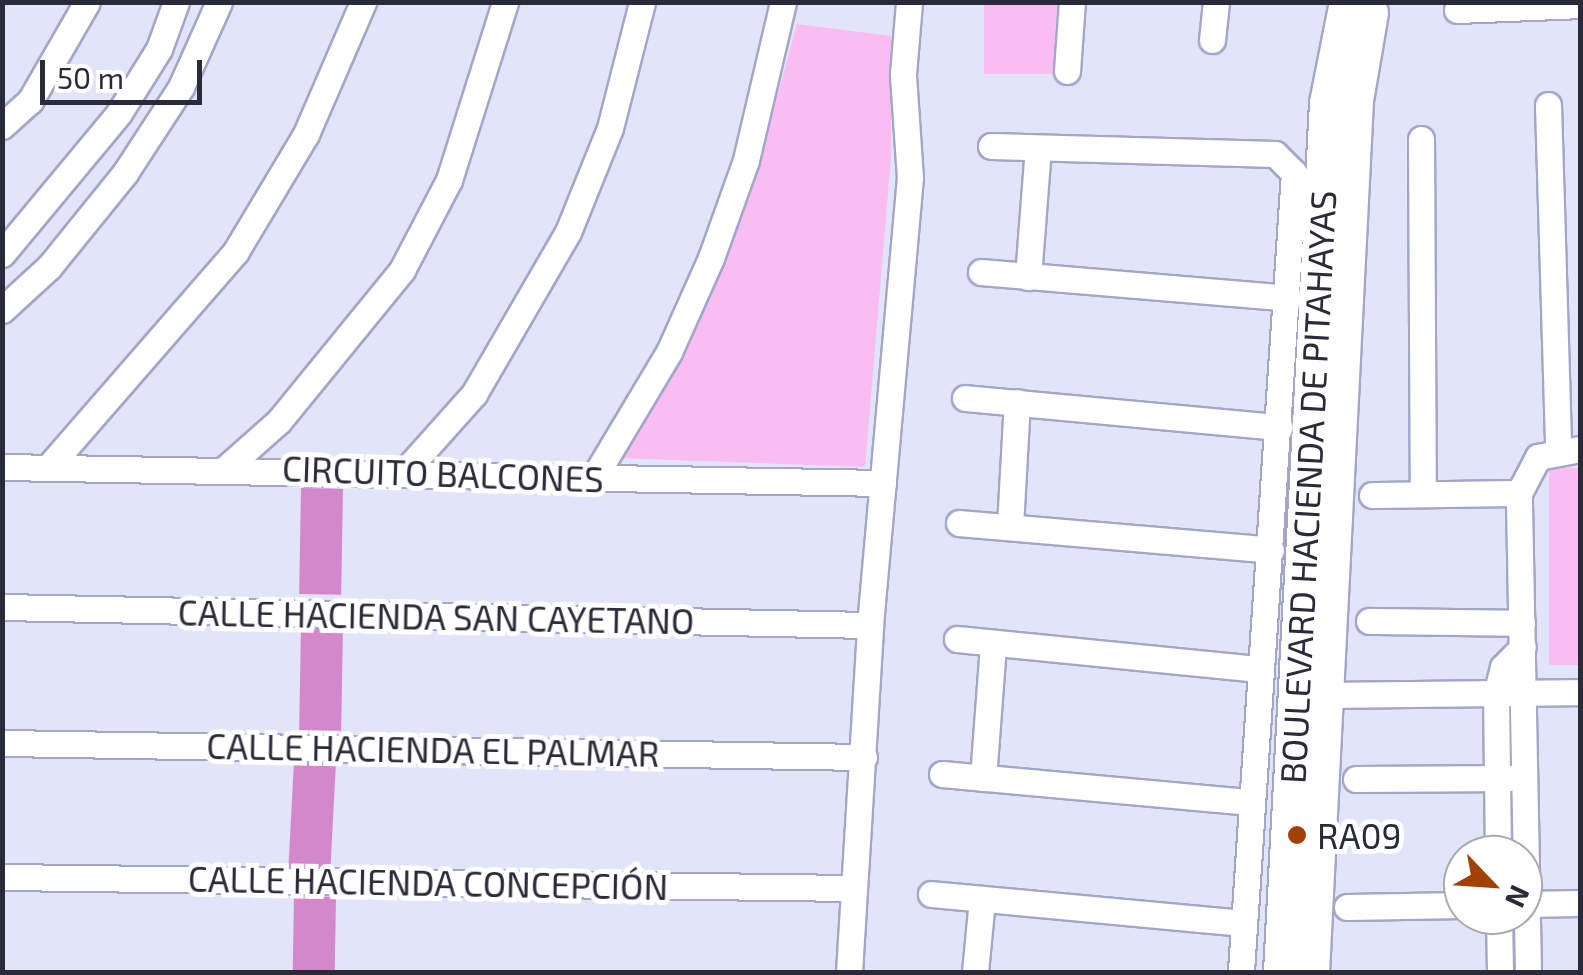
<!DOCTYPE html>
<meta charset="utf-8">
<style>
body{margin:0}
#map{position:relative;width:1583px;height:975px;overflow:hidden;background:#e2e4f9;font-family:"Exo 2",sans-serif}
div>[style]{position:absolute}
.green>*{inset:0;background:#f9bdf2;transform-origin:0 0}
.forest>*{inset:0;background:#d488cc;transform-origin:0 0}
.roads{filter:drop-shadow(2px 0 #a4a6c8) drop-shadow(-2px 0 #a4a6c8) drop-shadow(0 2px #a4a6c8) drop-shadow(0 -2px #a4a6c8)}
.street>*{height:25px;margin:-12.5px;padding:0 12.5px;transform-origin:12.5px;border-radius:12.5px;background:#fff}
.secondary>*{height:35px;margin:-17.5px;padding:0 17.5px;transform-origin:17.5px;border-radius:17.5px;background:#fff}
.dots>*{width:28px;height:28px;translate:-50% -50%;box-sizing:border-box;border:5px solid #fff;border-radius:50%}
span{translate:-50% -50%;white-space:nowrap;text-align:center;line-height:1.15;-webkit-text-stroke:10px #fff;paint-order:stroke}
.street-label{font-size:35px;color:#2a2b38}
.poi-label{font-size:35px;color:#2a2b38}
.left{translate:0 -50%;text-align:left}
.frame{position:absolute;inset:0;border:5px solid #2a2b38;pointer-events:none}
.north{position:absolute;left:1443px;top:835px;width:100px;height:100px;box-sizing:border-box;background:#fff;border:2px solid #aaaaaf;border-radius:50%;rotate:115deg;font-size:28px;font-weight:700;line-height:40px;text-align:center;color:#2a2b38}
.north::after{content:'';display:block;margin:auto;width:35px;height:45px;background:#a34004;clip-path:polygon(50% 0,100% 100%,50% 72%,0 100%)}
.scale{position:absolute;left:40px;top:60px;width:162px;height:45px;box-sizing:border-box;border:5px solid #2a2b38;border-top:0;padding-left:12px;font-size:30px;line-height:35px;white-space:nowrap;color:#2a2b38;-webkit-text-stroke:8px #fff;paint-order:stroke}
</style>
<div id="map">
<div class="green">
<div style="left:984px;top:3px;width:79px;height:71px"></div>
<div style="clip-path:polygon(797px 24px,891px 36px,891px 158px,865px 467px,617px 458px,706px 306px,749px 198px)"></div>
<div style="left:1580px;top:468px;width:197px;height:31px;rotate:90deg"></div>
</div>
<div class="forest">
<div style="left:301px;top:488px;width:42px;height:106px;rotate:1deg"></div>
<div style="left:301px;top:625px;width:42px;height:105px;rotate:1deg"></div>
<div style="left:294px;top:761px;width:42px;height:106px;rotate:3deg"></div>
<div style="left:294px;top:896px;width:42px;height:76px;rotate:1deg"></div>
</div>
<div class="roads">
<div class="street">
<div style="left:1457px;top:10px;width:123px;rotate:-2.3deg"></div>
<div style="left:1212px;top:40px;width:38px;rotate:-84deg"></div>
<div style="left:1067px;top:71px;width:69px;rotate:-85.9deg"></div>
<div style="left:1548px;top:105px;width:345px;rotate:88.3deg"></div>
<div style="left:2px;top:126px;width:38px;rotate:-42deg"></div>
<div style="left:30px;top:101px;width:114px;rotate:-60.1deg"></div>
<div style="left:1421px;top:139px;width:355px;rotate:89.7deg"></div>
<div style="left:991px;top:146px;width:284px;rotate:1.6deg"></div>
<div style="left:1275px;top:154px;width:27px;rotate:45deg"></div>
<div style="left:1294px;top:173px;width:801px;rotate:93.8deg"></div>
<div style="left:2px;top:254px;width:183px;rotate:-50.3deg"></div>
<div style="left:119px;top:113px;width:75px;rotate:-58deg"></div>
<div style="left:159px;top:49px;width:50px;rotate:-70.1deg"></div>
<div style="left:981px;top:272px;width:309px;rotate:4.8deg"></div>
<div style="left:1028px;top:277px;width:129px;rotate:-85.6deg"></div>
<div style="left:2px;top:310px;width:64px;rotate:-42.5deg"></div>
<div style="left:49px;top:267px;width:121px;rotate:-51deg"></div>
<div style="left:125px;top:173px;width:103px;rotate:-56.9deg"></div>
<div style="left:181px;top:87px;width:93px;rotate:-65.9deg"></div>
<div style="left:965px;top:398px;width:316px;rotate:5.3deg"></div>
<div style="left:52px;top:463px;width:281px;rotate:-49deg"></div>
<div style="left:236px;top:251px;width:136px;rotate:-59.1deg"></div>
<div style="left:306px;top:134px;width:144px;rotate:-66.6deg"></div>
<div style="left:2px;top:467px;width:881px;rotate:1.04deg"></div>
<div style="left:227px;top:467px;width:69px;rotate:-41.5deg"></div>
<div style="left:279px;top:421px;width:195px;rotate:-50.8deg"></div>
<div style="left:402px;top:270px;width:102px;rotate:-62.4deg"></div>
<div style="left:449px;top:180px;width:187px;rotate:-72.5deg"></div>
<div style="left:406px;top:470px;width:102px;rotate:-48.2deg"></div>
<div style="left:474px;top:394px;width:187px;rotate:-59.9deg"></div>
<div style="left:568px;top:232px;width:112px;rotate:-68deg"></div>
<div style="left:610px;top:128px;width:130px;rotate:-75.7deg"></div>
<div style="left:593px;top:479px;width:148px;rotate:-59.1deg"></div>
<div style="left:669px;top:352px;width:103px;rotate:-65.9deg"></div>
<div style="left:711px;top:258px;width:104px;rotate:-70.3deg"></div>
<div style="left:746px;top:160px;width:162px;rotate:-76.8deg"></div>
<div style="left:1372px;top:495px;width:147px;rotate:-0.8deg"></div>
<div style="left:959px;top:523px;width:313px;rotate:4.9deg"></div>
<div style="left:1010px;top:526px;width:124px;rotate:-86.8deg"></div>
<div style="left:2px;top:607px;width:868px;rotate:1.19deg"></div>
<div style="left:1369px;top:621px;width:153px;rotate:0.7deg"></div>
<div style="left:957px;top:639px;width:304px;rotate:5.7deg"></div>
<div style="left:1311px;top:695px;width:269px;rotate:-0.6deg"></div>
<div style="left:2px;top:743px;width:862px;rotate:0.93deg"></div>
<div style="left:942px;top:774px;width:310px;rotate:5.2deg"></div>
<div style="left:983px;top:778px;width:133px;rotate:-85.7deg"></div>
<div style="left:1356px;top:779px;width:154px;rotate:-0.4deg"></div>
<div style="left:1498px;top:855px;width:160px;rotate:-90.7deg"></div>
<div style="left:1496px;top:695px;width:29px;rotate:-76deg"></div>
<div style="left:1503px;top:667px;width:28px;rotate:-45deg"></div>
<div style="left:2px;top:877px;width:851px;rotate:0.74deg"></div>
<div style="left:931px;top:894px;width:312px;rotate:5.3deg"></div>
<div style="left:1523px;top:904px;width:57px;rotate:-1deg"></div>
<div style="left:1347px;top:907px;width:116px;rotate:-1deg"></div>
<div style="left:1499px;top:915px;width:57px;rotate:89deg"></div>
<div style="left:849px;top:972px;width:348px;rotate:-86.5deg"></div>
<div style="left:870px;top:625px;width:449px;rotate:-84.9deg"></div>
<div style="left:910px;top:178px;width:104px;rotate:-93.9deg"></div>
<div style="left:903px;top:74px;width:72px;rotate:-85.2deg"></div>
<div style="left:975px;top:972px;width:73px;rotate:-84.5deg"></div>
<div style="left:1528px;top:972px;width:479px;rotate:-91.1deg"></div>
<div style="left:1519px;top:493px;width:41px;rotate:-62.2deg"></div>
<div style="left:1538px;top:457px;width:43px;rotate:-10.8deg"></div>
</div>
<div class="secondary">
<div style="left:1281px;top:972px;width:870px;rotate:-86.97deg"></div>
<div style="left:1327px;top:103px;width:103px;rotate:-78.8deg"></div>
<div style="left:1311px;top:972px;width:873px;rotate:-87.11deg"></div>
<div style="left:1355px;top:100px;width:89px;rotate:-80.3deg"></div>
</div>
</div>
<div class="dots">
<div style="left:1297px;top:835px;background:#a34004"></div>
</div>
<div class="street-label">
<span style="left:443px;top:473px;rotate:2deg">CIRCUITO BALCONES</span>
<span style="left:1307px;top:487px;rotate:-87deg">BOULEVARD HACIENDA DE PITAHAYAS</span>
<span style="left:436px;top:616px;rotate:1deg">CALLE HACIENDA SAN CAYETANO</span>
<span style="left:433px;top:749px;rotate:1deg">CALLE HACIENDA EL PALMAR</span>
<span style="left:428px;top:882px;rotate:1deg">CALLE HACIENDA CONCEPCIÓN</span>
</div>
<div class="poi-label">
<span class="left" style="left:1317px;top:835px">RA09</span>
</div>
<div class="frame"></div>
<div class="north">N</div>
<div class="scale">50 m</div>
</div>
